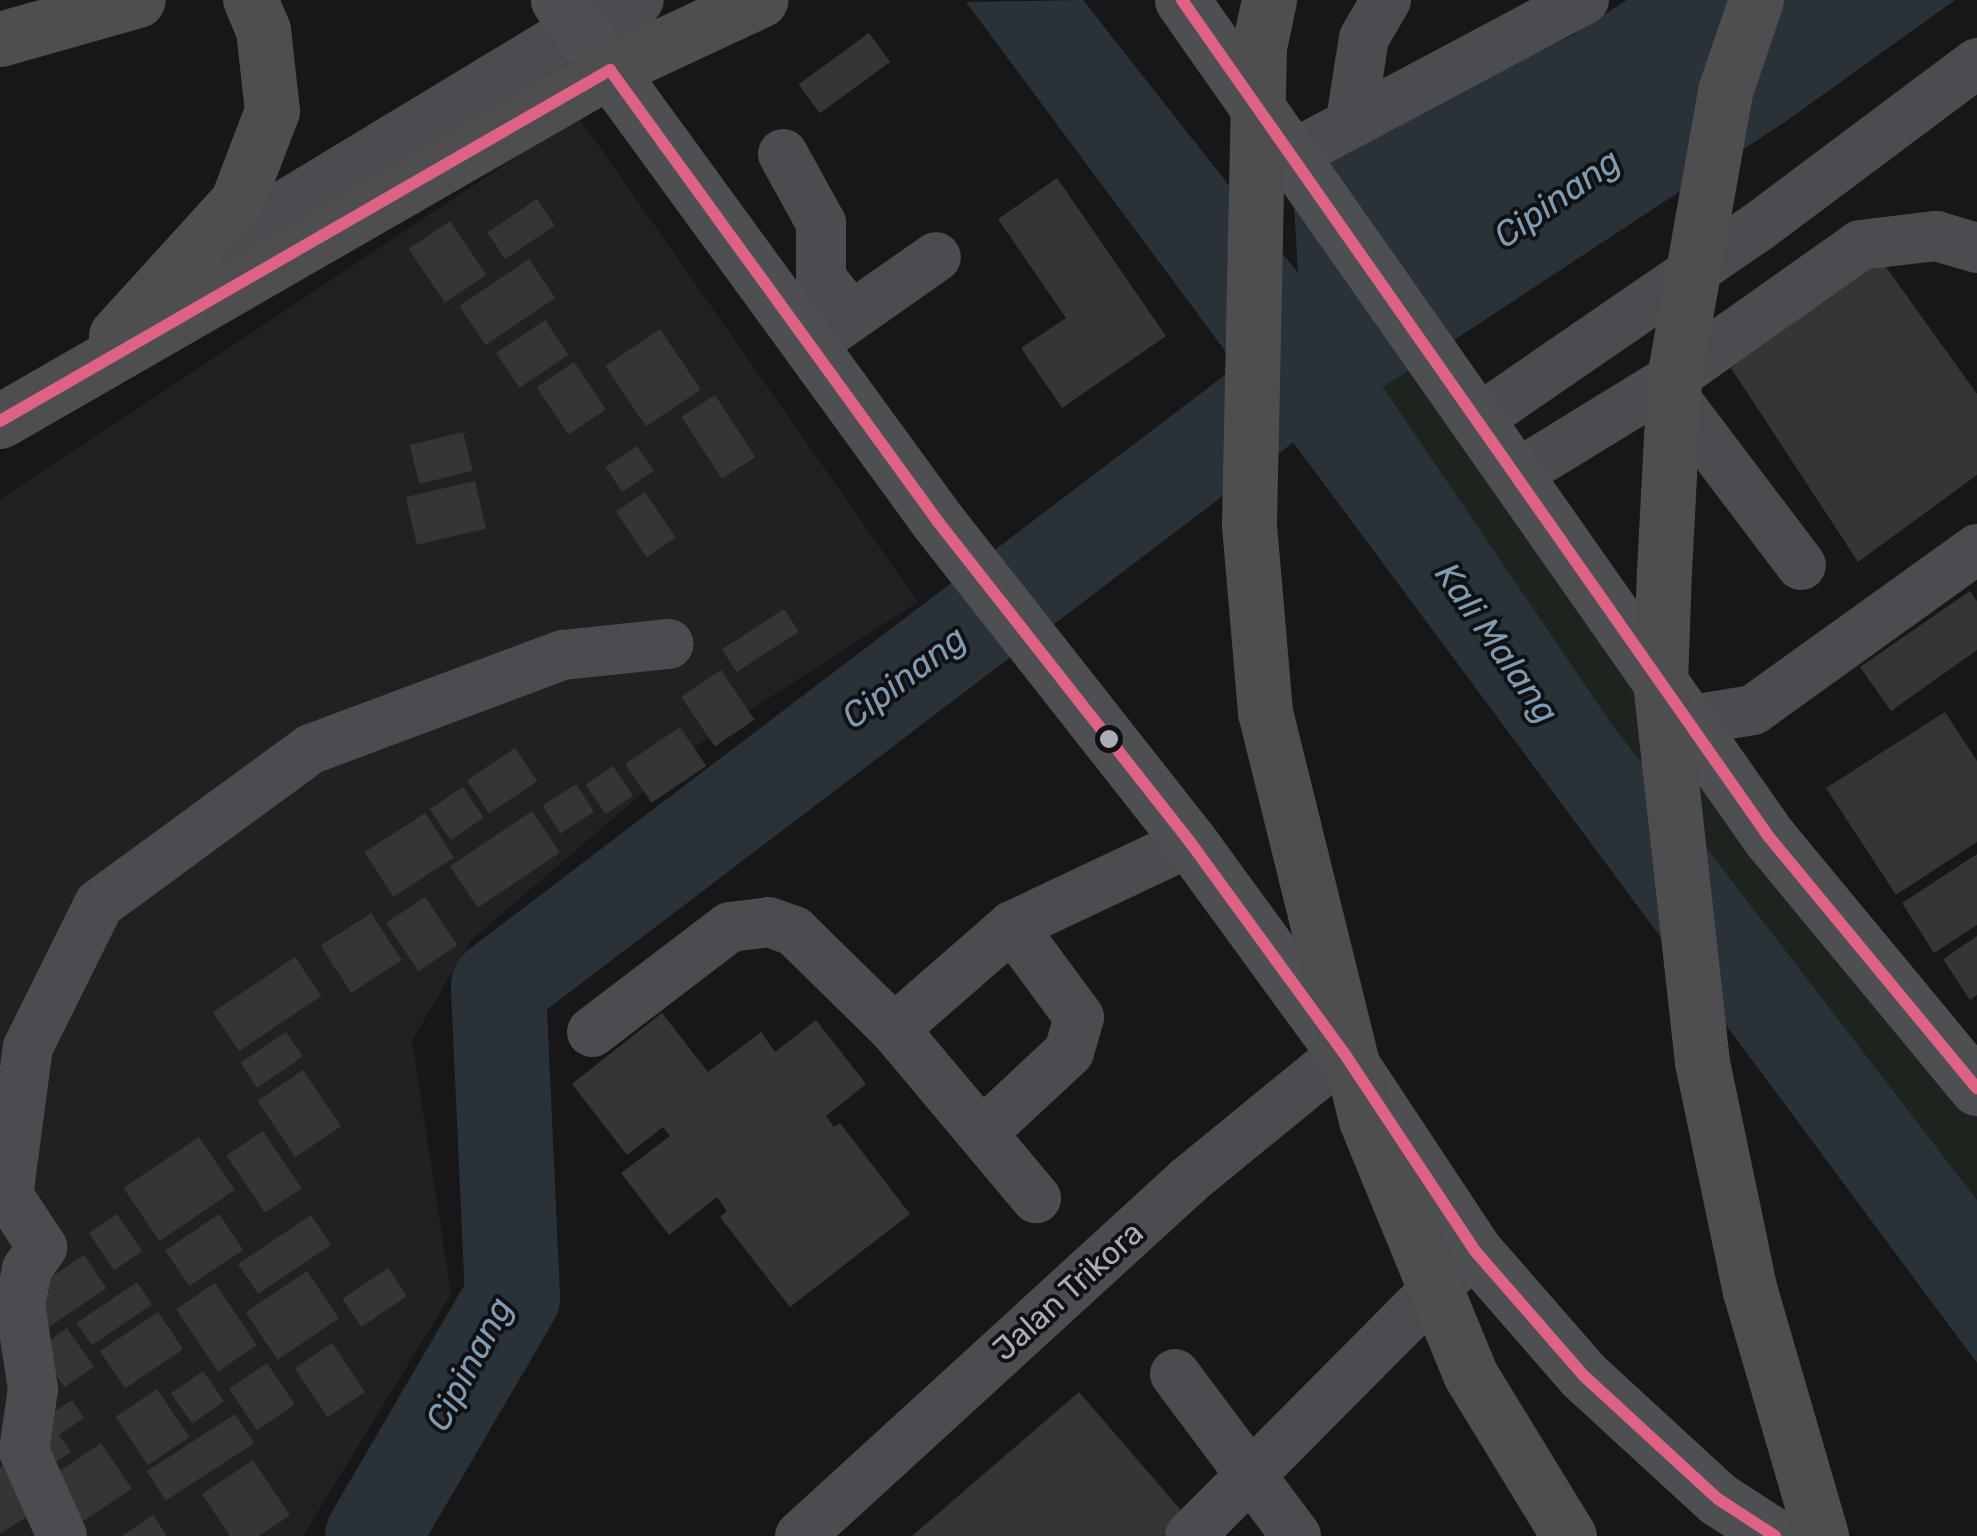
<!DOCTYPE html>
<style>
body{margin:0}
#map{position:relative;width:1977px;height:1536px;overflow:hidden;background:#171717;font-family:Rubik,sans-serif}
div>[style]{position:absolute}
.built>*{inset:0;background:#212123}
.green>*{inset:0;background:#1d241e}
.water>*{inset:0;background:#2a3239}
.river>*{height:95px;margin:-47.5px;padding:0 47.5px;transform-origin:47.5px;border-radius:47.5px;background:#2a3239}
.building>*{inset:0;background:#353536;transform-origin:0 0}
.minor>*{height:50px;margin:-25px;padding:0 25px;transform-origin:25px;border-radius:25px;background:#4b4c50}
.major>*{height:55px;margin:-27.5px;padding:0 27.5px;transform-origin:27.5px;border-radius:27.5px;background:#4d4f52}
.highway>*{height:55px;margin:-27.5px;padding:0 27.5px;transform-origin:27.5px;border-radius:27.5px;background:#4e4e51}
.highway-bridge>*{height:55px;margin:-27.5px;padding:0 27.5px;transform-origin:27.5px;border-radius:27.5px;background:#4e4e51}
.bus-1>*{height:12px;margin:-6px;padding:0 6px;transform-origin:6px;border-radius:6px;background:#de6283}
.dots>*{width:28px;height:28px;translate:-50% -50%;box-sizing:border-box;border:5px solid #111113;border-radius:50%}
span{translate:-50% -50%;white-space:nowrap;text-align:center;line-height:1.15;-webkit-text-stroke:8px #111113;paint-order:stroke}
.street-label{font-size:32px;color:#a8adb8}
.water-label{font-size:35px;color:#7f9bb3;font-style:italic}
</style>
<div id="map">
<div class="built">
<div style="clip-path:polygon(578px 116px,918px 602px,707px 738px,471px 940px,412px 1041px,451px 1294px,303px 1536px,0 1536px,0 500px)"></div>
</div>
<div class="green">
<div style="clip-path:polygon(1431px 353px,1977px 1088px,1977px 1200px,1613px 726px,1383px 387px)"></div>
</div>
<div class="water">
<div style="clip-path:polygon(1083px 0,1298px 273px,1293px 187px,1384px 129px,1573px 35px,1627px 0,1955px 0,1785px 122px,1383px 387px,1613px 726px,1977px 1200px,1977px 1363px,966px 2px)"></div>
</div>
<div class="river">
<div style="left:372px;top:1536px;width:278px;rotate:-59.7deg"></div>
<div style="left:512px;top:1296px;width:310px;rotate:-92.6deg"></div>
<div style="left:498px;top:986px;width:1045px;rotate:-37.22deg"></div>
</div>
<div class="building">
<div style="left:869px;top:33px;width:36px;height:87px;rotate:54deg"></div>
<div style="clip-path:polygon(1057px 178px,1166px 336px,1062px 408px,1021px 348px,1066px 318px,998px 219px)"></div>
<div style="left:537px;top:199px;width:32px;height:60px;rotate:56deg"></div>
<div style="left:450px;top:221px;width:65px;height:50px;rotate:56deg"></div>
<div style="clip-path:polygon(1876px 253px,1977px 394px,1977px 475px,1858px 562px,1731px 368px)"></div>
<div style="left:529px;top:259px;width:47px;height:84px;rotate:56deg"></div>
<div style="left:545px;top:320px;width:42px;height:59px;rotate:56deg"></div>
<div style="left:660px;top:329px;width:73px;height:66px;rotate:56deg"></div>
<div style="left:574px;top:362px;width:57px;height:45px;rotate:56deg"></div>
<div style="left:715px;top:395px;width:74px;height:40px;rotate:57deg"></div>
<div style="left:463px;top:432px;width:40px;height:55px;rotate:76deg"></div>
<div style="left:637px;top:446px;width:30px;height:38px;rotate:56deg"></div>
<div style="left:475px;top:481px;width:49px;height:71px;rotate:77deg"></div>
<div style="left:645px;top:492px;width:55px;height:35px;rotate:56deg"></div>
<div style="clip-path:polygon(1970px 591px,1977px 601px,1977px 650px,1891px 711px,1860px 667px)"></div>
<div style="left:784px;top:609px;width:27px;height:74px;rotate:57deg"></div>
<div style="left:721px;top:670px;width:60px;height:48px;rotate:56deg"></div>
<div style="clip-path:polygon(1945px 712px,1977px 761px,1977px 842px,1896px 895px,1826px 788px)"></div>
<div style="left:680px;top:727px;width:47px;height:66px;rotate:56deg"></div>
<div style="left:515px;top:748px;width:40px;height:58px;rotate:56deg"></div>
<div style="left:613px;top:766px;width:36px;height:33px;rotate:56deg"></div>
<div style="left:576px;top:784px;width:33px;height:40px;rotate:57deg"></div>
<div style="left:463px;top:787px;width:37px;height:40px;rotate:56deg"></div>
<div style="left:532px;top:811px;width:50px;height:99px;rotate:56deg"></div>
<div style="left:425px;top:813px;width:53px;height:72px;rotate:57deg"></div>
<div style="clip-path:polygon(1977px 854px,1977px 925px,1934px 953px,1902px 903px)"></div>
<div style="left:425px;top:897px;width:58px;height:47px;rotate:56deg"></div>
<div style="left:371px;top:913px;width:56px;height:60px;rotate:57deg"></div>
<div style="clip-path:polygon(1977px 936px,1977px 995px,1970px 1000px,1943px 959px)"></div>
<div style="left:295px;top:957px;width:47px;height:99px;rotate:56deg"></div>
<div style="clip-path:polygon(662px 1013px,708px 1072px,761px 1032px,775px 1052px,816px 1020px,866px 1084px,826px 1116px,834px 1127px,840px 1123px,910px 1214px,790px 1307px,720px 1217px,727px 1211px,717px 1197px,669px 1235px,621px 1173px,670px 1136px,663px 1127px,627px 1155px,572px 1084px)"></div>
<div style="left:286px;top:1032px;width:30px;height:55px;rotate:56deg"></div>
<div style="left:303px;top:1070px;width:68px;height:55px;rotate:56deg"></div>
<div style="left:263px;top:1131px;width:69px;height:44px;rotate:56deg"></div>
<div style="left:199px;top:1137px;width:64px;height:91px;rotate:56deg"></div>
<div style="left:117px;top:1214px;width:45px;height:34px;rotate:56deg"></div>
<div style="left:219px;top:1214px;width:43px;height:65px;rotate:56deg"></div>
<div style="left:311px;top:1215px;width:36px;height:88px;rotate:56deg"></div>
<div style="left:84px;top:1255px;width:40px;height:69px;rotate:56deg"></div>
<div style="left:388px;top:1268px;width:34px;height:55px;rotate:56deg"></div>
<div style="left:307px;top:1271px;width:57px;height:74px;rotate:56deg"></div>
<div style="left:137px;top:1282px;width:27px;height:73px;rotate:56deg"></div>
<div style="left:215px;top:1283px;width:75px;height:47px;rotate:56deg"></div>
<div style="left:158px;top:1312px;width:45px;height:70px;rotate:56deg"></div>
<div style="left:67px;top:1328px;width:47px;height:36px;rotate:55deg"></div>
<div style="left:332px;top:1343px;width:59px;height:45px;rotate:56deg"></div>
<div style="left:267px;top:1363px;width:50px;height:46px;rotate:56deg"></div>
<div style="left:203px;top:1371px;width:37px;height:39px;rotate:55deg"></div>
<div style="left:157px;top:1389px;width:58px;height:50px;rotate:56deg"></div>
<div style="clip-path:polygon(1079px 1392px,1186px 1516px,1163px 1536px,912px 1536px)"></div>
<div style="clip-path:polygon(72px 1400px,84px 1418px,59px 1435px,71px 1452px,50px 1466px,37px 1423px)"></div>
<div style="left:235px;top:1414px;width:35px;height:105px;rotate:57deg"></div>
<div style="left:101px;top:1443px;width:55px;height:69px;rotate:56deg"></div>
<div style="clip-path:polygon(11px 1460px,42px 1507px,0 1534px,0 1467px)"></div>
<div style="clip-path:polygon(253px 1460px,290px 1515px,259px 1536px,230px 1536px,202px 1494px)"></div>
<div style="clip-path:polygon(153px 1515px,167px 1536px,122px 1536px)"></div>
</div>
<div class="minor">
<div style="left:1351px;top:120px;width:83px;rotate:-81deg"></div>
<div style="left:1364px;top:38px;width:44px;rotate:-59.9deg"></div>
<div style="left:783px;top:154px;width:79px;rotate:61.2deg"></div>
<div style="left:821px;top:223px;width:55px;rotate:90deg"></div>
<div style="left:821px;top:278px;width:48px;rotate:51.7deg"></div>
<div style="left:1290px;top:156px;width:333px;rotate:-28deg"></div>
<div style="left:176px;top:294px;width:141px;rotate:-39.2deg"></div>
<div style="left:285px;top:205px;width:340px;rotate:-31.2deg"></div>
<div style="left:576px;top:29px;width:69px;rotate:-24.7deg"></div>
<div style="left:826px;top:334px;width:134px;rotate:-35deg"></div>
<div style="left:1664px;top:384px;width:227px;rotate:52.9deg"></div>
<div style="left:1477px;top:420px;width:341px;rotate:-34.5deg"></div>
<div style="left:1758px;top:227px;width:274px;rotate:-36.8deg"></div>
<div style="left:1517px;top:474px;width:172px;rotate:-31.5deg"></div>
<div style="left:1664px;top:384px;width:240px;rotate:-35.3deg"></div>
<div style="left:1860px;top:245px;width:77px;rotate:-6.8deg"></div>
<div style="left:1936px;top:236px;width:43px;rotate:16.3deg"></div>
<div style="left:1692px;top:720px;width:62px;rotate:-9.3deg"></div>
<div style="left:1753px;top:710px;width:276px;rotate:-35.7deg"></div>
<div style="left:894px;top:1029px;width:157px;rotate:-41.1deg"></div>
<div style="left:1012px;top:926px;width:197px;rotate:-25.3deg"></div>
<div style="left:592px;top:1032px;width:173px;rotate:-37.3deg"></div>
<div style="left:730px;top:927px;width:39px;rotate:-7deg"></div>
<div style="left:769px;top:922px;width:27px;rotate:20deg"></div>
<div style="left:794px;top:931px;width:140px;rotate:44.4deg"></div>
<div style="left:894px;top:1029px;width:221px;rotate:50deg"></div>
<div style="left:982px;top:1133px;width:119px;rotate:-43deg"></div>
<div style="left:1069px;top:1052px;width:36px;rotate:-74deg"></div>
<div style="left:1079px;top:1017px;width:113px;rotate:-126.4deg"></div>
<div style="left:0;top:1183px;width:77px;rotate:56.7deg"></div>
<div style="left:42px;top:1247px;width:27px;rotate:124deg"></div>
<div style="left:27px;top:1269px;width:36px;rotate:101deg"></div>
<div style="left:20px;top:1304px;width:86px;rotate:81.3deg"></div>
<div style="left:33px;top:1389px;width:63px;rotate:98.3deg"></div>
<div style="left:24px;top:1451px;width:93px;rotate:65.9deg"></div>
<div style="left:8px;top:1196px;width:150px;rotate:-82.4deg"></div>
<div style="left:28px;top:1047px;width:160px;rotate:-63.6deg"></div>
<div style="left:99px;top:904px;width:263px;rotate:-36.2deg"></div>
<div style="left:311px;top:749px;width:269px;rotate:-20.5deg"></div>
<div style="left:563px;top:655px;width:106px;rotate:-6deg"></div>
<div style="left:1175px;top:1374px;width:202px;rotate:53.2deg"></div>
<div style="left:800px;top:1536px;width:527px;rotate:-42.46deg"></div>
<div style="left:1189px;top:1180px;width:200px;rotate:-39.3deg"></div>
<div style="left:1190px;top:1536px;width:385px;rotate:-45.2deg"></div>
</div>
<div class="major">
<div style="left:558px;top:0;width:647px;rotate:53.93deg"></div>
<div style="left:939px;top:523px;width:406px;rotate:51.8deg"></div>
<div style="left:1190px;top:842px;width:261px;rotate:53.9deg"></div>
<div style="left:1344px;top:1053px;width:237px;rotate:56.5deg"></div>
<div style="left:1475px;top:1251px;width:164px;rotate:48.9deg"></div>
<div style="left:1583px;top:1375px;width:183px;rotate:42.6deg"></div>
<div style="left:1718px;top:1499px;width:68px;rotate:33deg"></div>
<div style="left:1182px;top:0;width:1022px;rotate:54.96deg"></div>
<div style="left:1769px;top:837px;width:326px;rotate:50.4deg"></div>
</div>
<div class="highway">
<div style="left:0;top:39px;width:143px;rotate:-15.8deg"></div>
<div style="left:116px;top:335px;width:180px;rotate:-47.7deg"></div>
<div style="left:237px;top:202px;width:97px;rotate:-69deg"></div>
<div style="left:272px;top:111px;width:81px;rotate:-96.3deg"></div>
<div style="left:263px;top:30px;width:33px;rotate:-113deg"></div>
<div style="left:0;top:421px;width:704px;rotate:-29.92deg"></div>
<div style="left:610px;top:70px;width:166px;rotate:-25deg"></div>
<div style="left:1702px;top:1062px;width:234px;rotate:78.2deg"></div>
<div style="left:1750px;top:1291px;width:255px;rotate:73.8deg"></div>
</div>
<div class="highway-bridge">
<div style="left:1269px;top:0;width:48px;rotate:102deg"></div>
<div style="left:1259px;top:47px;width:478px;rotate:91.2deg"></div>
<div style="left:1249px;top:525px;width:188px;rotate:85.1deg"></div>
<div style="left:1265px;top:712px;width:420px;rotate:76.1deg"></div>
<div style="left:1366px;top:1120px;width:274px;rotate:67.7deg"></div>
<div style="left:1470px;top:1374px;width:190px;rotate:58.6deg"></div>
<div style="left:1702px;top:1062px;width:380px;rotate:-96.3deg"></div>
<div style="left:1660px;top:684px;width:113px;rotate:-88deg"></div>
<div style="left:1664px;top:571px;width:193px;rotate:-87deg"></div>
<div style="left:1674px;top:378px;width:291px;rotate:-79.9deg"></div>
<div style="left:1725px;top:91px;width:96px;rotate:-71.2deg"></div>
</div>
<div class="bus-1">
<div style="left:1182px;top:0;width:1022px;rotate:54.96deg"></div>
<div style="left:1769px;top:837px;width:326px;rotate:50.4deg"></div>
<div style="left:0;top:421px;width:704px;rotate:-29.92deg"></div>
<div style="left:610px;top:70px;width:560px;rotate:54.01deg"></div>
<div style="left:939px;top:523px;width:406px;rotate:51.8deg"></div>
<div style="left:1190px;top:842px;width:261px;rotate:53.9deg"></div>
<div style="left:1344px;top:1053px;width:237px;rotate:56.5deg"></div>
<div style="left:1475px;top:1251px;width:164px;rotate:48.9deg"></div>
<div style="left:1583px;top:1375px;width:183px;rotate:42.6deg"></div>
<div style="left:1718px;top:1499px;width:68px;rotate:33deg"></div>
</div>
<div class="dots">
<div style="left:1109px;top:739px;background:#a8adb8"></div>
</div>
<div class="street-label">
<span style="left:1068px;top:1291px;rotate:-42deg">Jalan Trikora</span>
</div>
<div class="water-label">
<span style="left:1557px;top:198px;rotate:-35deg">Cipinang</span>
<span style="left:1497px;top:643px;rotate:55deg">Kali Malang</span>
<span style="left:904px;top:677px;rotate:-37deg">Cipinang</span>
<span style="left:469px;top:1364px;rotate:-62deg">Cipinang</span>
</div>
</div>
